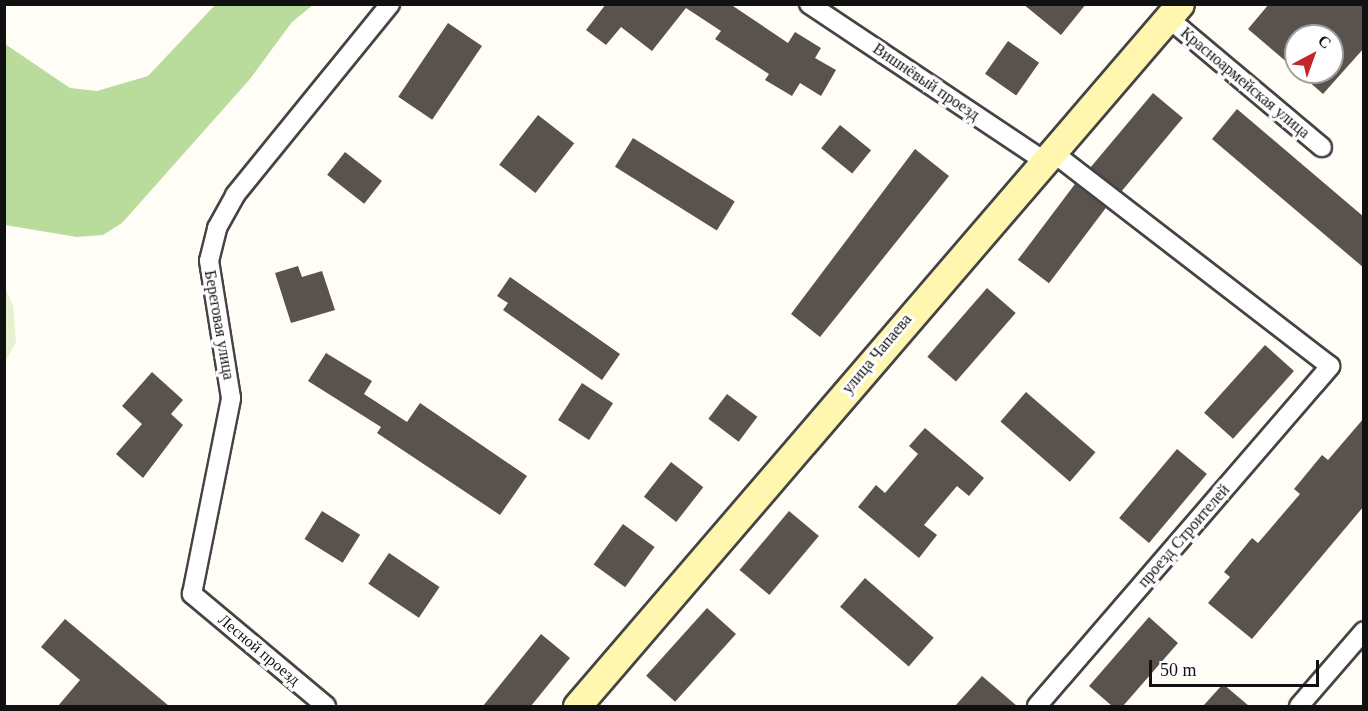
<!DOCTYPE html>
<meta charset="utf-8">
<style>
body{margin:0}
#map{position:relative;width:1368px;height:711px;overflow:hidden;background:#fffdf5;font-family:"Times New Roman",serif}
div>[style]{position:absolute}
.forest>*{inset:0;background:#b9dc9c}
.pitch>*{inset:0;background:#e6f2cf}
.building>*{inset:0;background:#5a524d;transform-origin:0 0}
.roads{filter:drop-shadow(2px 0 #444) drop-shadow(-2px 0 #444) drop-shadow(0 2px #444) drop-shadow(0 -2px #444)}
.street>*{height:18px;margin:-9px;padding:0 9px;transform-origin:9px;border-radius:9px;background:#fff}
.secondary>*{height:27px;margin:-13.5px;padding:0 13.5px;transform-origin:13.5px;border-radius:13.5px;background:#fff6b0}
span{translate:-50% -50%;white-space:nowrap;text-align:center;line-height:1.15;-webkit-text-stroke:6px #fff;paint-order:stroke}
.street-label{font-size:16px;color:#111}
.frame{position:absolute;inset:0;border:6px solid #111;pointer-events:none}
.north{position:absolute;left:1284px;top:24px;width:60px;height:60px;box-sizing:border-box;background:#fff;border:2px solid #a0a0a0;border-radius:50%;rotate:41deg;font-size:16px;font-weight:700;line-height:24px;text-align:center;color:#111}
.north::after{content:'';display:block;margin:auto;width:21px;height:27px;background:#c4262e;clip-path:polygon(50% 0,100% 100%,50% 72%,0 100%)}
.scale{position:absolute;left:1149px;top:660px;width:170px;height:27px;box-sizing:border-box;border:3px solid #111;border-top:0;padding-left:8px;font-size:18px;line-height:21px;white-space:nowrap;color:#111;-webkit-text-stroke:4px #fff;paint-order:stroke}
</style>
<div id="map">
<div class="forest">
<div style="clip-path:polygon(215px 5px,313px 5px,292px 22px,250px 79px,122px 223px,103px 235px,77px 237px,5px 225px,5px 44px,70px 88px,97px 91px,148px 76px)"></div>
</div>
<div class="pitch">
<div style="clip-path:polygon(5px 287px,13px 306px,16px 342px,5px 362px)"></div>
</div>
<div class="building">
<div style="clip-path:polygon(606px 4px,730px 4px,788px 43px,795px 32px,821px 48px,815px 58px,836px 70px,821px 96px,800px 83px,792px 96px,765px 80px,769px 74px,715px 39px,721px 31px,686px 8px,652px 51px,621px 27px,606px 45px,586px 30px)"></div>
<div style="clip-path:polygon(1023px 4px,1086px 4px,1061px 35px)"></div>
<div style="clip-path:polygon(1269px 4px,1364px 4px,1364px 48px,1323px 94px,1298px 72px,1332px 72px,1332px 36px,1296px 36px,1296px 70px,1248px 29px)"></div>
<div style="left:448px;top:23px;width:41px;height:89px;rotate:34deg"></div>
<div style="left:1008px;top:41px;width:38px;height:40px;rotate:35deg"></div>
<div style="left:1153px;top:93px;width:39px;height:97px;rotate:40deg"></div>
<div style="clip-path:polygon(1237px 109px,1364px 217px,1364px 268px,1212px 139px)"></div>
<div style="left:538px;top:115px;width:46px;height:63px;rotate:38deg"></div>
<div style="left:840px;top:125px;width:40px;height:30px;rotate:39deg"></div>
<div style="left:633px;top:138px;width:120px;height:34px;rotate:32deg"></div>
<div style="clip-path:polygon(915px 149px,949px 176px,820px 337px,791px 314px)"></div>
<div style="left:345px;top:152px;width:47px;height:29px;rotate:38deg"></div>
<div style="left:1075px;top:184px;width:39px;height:95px;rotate:37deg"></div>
<div style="clip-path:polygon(298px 266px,302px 277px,322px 271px,335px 310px,291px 323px,275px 273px)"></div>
<div style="clip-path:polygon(510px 277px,620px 354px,602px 380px,503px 310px,508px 303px,497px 296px)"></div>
<div style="left:987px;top:288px;width:38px;height:91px;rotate:41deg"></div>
<div style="left:1265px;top:345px;width:39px;height:91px;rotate:42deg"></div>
<div style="clip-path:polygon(326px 353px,372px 381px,364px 394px,407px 422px,420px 403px,527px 476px,500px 515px,377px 433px,381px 427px,308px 381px)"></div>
<div style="clip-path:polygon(152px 372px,183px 400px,171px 414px,183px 425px,143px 478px,116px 454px,142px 424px,122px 406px)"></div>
<div style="left:582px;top:383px;width:37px;height:44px;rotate:33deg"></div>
<div style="left:1026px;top:392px;width:92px;height:39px;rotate:41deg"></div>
<div style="left:727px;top:394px;width:38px;height:31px;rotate:37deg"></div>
<div style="clip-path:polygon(1364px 418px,1364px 506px,1252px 639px,1208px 603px,1230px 577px,1224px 572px,1252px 538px,1258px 543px,1300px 494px,1294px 489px,1322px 455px,1328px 460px)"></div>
<div style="clip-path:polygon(925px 428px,984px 478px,969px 496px,957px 486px,924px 525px,937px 535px,919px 558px,858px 507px,876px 485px,885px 493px,918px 454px,909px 446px)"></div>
<div style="left:1177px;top:449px;width:39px;height:90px;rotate:40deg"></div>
<div style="left:671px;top:462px;width:41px;height:44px;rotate:38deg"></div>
<div style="left:322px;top:511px;width:45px;height:33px;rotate:32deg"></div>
<div style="left:789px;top:511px;width:39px;height:77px;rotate:40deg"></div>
<div style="left:623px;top:524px;width:39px;height:50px;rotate:36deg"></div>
<div style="left:389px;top:553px;width:61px;height:37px;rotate:34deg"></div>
<div style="left:865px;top:578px;width:91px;height:38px;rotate:41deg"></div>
<div style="left:707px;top:608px;width:39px;height:91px;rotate:42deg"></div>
<div style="clip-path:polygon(1149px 617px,1178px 643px,1123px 706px,1112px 706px,1089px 686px)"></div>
<div style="clip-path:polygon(65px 619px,169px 706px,58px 706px,80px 680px,41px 647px)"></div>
<div style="clip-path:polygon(541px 634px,570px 658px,531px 706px,483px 706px)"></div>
<div style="clip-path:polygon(982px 676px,1017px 706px,955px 706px)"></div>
<div style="clip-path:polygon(1223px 684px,1249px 706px,1203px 706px)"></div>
</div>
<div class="roads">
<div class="street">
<div style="left:809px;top:4px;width:281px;rotate:33.7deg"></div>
<div style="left:1168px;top:18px;width:201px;rotate:40deg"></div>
<div style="left:326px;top:706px;width:175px;rotate:-140.1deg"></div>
<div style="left:192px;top:594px;width:200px;rotate:-78.7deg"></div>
<div style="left:231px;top:398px;width:139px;rotate:-99.1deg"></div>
<div style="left:209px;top:261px;width:34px;rotate:-76deg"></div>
<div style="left:217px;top:228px;width:38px;rotate:-61deg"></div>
<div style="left:235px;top:195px;width:246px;rotate:-50.9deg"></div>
<div style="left:1037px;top:706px;width:449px;rotate:-49.2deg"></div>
<div style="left:1330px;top:366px;width:352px;rotate:-142.4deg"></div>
<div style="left:1299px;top:706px;width:99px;rotate:-49.1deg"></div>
</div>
<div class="secondary">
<div style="left:577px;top:706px;width:925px;rotate:-49.34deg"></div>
</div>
</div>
<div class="street-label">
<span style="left:926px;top:82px;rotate:34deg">Вишнёвый проезд</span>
<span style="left:1245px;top:83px;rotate:40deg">Красноармейская улица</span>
<span style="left:219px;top:325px;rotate:80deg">Береговая улица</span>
<span style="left:877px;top:354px;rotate:-50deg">улица Чапаева</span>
<span style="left:1184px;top:536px;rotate:-49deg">проезд Строителей</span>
<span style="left:259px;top:650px;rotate:40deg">Лесной проезд</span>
</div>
<div class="frame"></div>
<div class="north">С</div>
<div class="scale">50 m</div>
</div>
